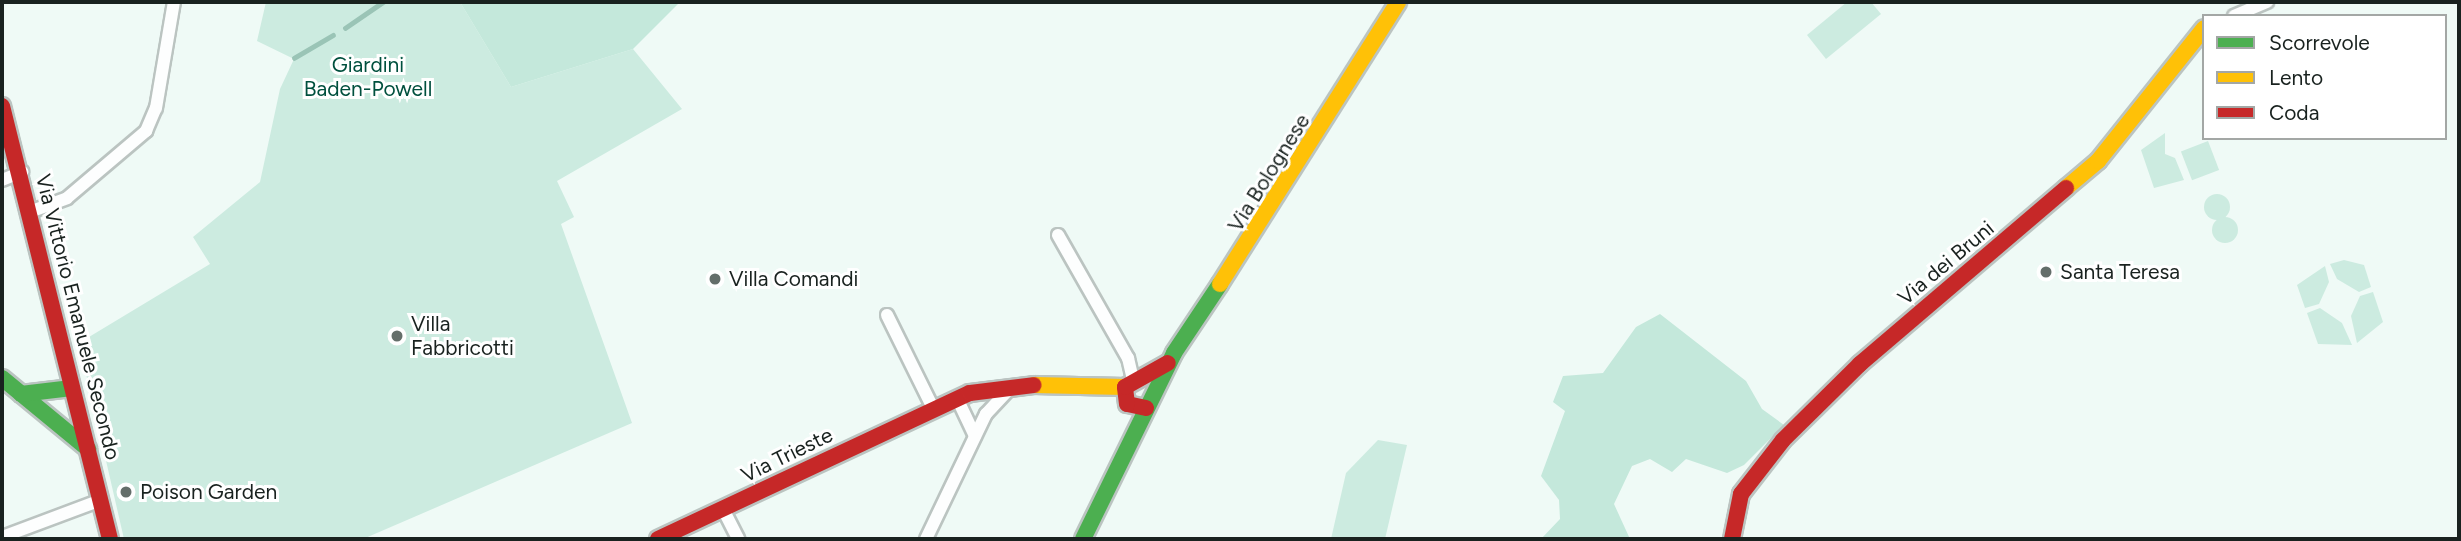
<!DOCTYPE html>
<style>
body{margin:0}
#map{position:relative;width:2461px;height:541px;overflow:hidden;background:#effaf6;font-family:Figtree,sans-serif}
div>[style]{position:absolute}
.green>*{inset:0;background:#ccebe0;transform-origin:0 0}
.round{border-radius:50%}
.forest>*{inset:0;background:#c4e8db}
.stream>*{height:4.5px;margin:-2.25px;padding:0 2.25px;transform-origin:2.25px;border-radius:2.25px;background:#9ac4b6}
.roads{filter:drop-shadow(2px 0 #bbc4c1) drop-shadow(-2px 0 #bbc4c1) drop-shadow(0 2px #bbc4c1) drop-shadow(0 -2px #bbc4c1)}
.street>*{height:12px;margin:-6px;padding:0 6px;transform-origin:6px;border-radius:6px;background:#fdfefe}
.fast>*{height:16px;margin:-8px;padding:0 8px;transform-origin:8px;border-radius:8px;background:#4caf50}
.slow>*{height:16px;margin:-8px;padding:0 8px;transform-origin:8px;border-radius:8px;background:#ffc107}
.jam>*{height:16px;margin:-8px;padding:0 8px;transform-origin:8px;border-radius:8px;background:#c62828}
.dots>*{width:19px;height:19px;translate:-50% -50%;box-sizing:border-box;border:4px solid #fff;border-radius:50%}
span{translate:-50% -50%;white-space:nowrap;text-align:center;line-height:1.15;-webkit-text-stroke:6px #fff;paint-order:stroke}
.park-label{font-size:21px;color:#00503e}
.street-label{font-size:21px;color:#19221f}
.poi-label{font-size:21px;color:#19221f}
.left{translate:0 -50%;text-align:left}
.frame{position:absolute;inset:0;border:4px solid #19221f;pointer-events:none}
.legend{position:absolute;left:2202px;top:14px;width:245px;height:126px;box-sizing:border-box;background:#fff;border:2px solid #a3a7a5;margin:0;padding:9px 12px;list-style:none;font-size:21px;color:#19221f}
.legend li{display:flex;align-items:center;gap:14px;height:35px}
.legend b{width:35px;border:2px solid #a3a7a5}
</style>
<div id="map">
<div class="green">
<div style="clip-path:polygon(266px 2px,460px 2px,511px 87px,633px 49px,682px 109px,557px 181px,574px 217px,561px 224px,632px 423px,363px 539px,124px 539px,79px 343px,210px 264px,193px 237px,260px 182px,280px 89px,294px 59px,257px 41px)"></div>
<div style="clip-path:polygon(1847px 2px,1871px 2px,1881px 14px,1826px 59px,1807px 35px)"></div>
<div style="clip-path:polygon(2165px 133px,2165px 154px,2175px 158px,2184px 180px,2154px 188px,2141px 150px)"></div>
<div style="left:2208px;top:141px;width:31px;height:29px;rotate:69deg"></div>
<div class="round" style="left:2204px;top:194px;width:26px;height:26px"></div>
<div class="round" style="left:2212px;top:217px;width:26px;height:26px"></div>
<div style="clip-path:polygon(2344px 260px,2364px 265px,2371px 287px,2359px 292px,2337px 279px,2330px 264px)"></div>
<div style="clip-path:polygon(2325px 266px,2329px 282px,2319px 304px,2305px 308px,2297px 285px)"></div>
<div style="clip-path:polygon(2373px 292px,2383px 322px,2357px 343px,2351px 316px,2360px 296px)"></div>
<div style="clip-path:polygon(2320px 308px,2342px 323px,2352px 345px,2318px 344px,2307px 313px)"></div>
<div style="clip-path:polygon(1378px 440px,1407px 445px,1385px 539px,1331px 539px,1346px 473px)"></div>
</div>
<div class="forest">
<div style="clip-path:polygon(460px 2px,680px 2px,633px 49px,511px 87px)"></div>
<div style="clip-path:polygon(1660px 314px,1746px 381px,1762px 409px,1784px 425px,1744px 465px,1727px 473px,1686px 459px,1672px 472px,1650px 459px,1632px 466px,1614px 504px,1630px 539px,1541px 539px,1560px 519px,1559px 500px,1541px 476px,1565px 411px,1553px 402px,1563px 376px,1603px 373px,1636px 327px)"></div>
</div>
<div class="stream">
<div style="left:345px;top:28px;width:46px;rotate:-34.4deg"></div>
<div style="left:294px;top:58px;width:45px;rotate:-30.5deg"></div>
</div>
<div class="roads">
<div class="street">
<div style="left:2234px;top:16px;width:36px;rotate:-23deg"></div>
<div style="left:2px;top:180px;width:22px;rotate:-22deg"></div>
<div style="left:32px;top:211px;width:37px;rotate:-20deg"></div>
<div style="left:67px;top:198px;width:104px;rotate:-40.3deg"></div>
<div style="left:146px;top:131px;width:25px;rotate:-67deg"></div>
<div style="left:156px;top:108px;width:108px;rotate:-80.4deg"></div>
<div style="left:1058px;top:235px;width:142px;rotate:60.4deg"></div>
<div style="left:1128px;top:358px;width:23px;rotate:77deg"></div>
<div style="left:887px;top:315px;width:104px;rotate:63.7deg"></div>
<div style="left:957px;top:398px;width:42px;rotate:64.7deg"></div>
<div style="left:723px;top:509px;width:34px;rotate:63deg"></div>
<div style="left:2px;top:537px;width:106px;rotate:-20.5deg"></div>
<div style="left:926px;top:539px;width:139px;rotate:-64.4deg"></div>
<div style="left:986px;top:414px;width:35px;rotate:-47deg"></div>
</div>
<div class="fast">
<div style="left:2px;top:378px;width:112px;rotate:39.5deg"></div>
<div style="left:21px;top:394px;width:51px;rotate:-6.7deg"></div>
<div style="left:1083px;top:539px;width:207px;rotate:-63.9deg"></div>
<div style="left:1174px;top:353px;width:83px;rotate:-56.3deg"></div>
</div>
<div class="slow">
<div style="left:2066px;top:188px;width:42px;rotate:-40.2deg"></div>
<div style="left:2098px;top:161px;width:170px;rotate:-51.4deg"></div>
<div style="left:1220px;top:284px;width:333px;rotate:-57.7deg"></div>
<div style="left:1034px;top:385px;width:91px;rotate:1.3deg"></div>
</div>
<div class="jam">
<div style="left:2px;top:106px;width:446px;rotate:76deg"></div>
<div style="left:1146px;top:408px;width:19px;rotate:-168deg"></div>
<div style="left:1127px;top:404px;width:17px;rotate:-97deg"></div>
<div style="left:1125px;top:387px;width:49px;rotate:-29.2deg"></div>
<div style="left:658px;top:539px;width:344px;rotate:-25.1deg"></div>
<div style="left:970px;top:393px;width:64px;rotate:-7.1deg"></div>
<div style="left:1732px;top:539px;width:46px;rotate:-78.7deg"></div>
<div style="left:1741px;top:494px;width:68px;rotate:-52.1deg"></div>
<div style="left:1783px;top:440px;width:108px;rotate:-44.6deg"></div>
<div style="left:1860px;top:364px;width:271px;rotate:-40.5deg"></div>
</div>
</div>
<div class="dots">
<div style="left:2046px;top:272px;background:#646e6a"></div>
<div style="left:715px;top:279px;background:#646e6a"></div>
<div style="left:397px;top:336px;background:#646e6a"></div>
<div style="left:126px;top:492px;background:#646e6a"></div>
</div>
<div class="park-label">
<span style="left:368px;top:77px">Giardini<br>Baden-Powell</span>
</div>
<div class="street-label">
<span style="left:1269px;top:173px;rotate:-58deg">Via Bolognese</span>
<span style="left:1946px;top:263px;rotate:-40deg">Via dei Bruni</span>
<span style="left:78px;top:317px;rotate:76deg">Via Vittorio Emanuele Secondo</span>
<span style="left:787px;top:455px;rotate:-26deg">Via Trieste</span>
</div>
<div class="poi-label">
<span class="left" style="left:2060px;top:272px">Santa Teresa</span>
<span class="left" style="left:729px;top:279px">Villa Comandi</span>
<span class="left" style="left:411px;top:336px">Villa<br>Fabbricotti</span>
<span class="left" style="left:140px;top:492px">Poison Garden</span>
</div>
<div class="frame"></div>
<ul class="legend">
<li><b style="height:9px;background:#4caf50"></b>Scorrevole</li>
<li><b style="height:9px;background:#ffc107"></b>Lento</li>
<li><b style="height:9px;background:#c62828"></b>Coda</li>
</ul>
</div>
